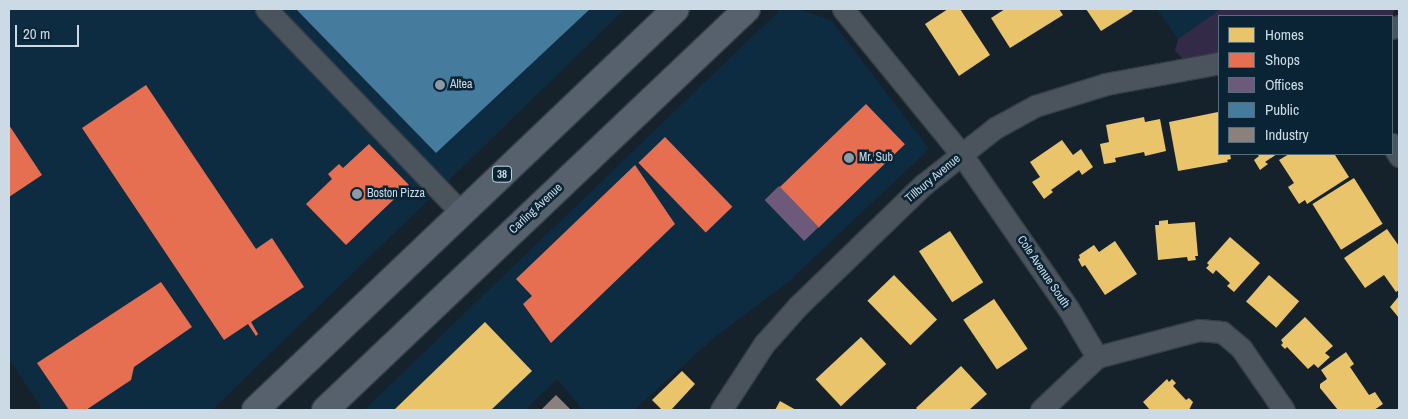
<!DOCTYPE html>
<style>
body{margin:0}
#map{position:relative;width:1408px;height:419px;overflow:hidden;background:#15222b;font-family:"Archivo Narrow",sans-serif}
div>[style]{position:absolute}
.built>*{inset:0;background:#0e2c41}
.green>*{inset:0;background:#332a48}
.homes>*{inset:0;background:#e9c46a;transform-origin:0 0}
.shops>*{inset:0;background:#e76f51;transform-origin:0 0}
.offices>*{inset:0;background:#6d597a;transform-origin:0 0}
.public>*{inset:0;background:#457b9d}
.industry>*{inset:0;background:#8a817c}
.roads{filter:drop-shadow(1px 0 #343e46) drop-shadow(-1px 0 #343e46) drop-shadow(0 1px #343e46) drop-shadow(0 -1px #343e46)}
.minor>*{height:21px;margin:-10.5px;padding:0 10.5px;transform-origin:10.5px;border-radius:10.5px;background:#4b545c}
.major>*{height:26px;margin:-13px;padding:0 13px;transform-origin:13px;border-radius:13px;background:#56616d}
.dots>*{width:14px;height:14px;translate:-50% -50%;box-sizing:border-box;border:2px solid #0b2435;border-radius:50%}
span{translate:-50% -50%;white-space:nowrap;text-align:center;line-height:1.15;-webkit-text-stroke:5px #0b2435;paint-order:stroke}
.shield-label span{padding:1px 4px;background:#0b2435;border:1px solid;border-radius:4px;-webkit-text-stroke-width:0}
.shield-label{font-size:11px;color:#ccdae5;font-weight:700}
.poi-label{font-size:12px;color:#ccdae5}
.left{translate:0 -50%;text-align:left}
.street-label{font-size:12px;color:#ccdae5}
.frame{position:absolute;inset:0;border:10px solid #ccdae5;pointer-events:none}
.legend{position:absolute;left:1218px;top:15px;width:175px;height:140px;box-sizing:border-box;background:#0b2435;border:1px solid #586d7b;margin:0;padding:6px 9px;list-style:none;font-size:15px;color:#ccdae5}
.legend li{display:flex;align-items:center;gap:10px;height:25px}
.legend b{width:25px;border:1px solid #586d7b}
.scale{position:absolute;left:15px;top:25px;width:64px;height:22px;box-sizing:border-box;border:2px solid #ccdae5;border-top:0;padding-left:6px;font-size:15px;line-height:18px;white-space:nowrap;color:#ccdae5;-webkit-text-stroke:4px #0b2435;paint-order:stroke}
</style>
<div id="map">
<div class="built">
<div style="clip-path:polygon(9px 9px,625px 9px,212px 410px,43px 410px,9px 359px)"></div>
<div style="clip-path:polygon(781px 9px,798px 9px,831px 20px,929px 149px,789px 281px,715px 337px,634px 410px,583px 410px,557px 379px,525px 410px,364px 410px)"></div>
<div style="clip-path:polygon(1157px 9px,1221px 9px,1178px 39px)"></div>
</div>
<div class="green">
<div style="clip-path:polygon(1221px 9px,1395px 9px,1392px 17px,1219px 16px,1219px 63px,1191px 67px,1175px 51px,1178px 39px)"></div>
</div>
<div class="homes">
<div style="clip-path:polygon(948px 9px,960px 9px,990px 55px,959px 76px,925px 24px)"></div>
<div style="clip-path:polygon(1005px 9px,1059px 9px,1063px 15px,1010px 48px,991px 18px)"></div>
<div style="clip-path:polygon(1086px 9px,1131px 9px,1133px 11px,1101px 31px)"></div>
<div style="clip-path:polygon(1218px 112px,1219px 154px,1230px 154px,1231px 159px,1227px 160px,1228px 162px,1178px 171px,1169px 122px)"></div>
<div style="clip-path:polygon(1144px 117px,1145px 122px,1160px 119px,1166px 151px,1145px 156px,1144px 152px,1115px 158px,1116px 162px,1104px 164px,1100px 144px,1109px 142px,1106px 125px)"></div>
<div style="clip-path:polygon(1062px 140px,1073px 155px,1081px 149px,1093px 167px,1082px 175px,1079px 170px,1051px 190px,1053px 192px,1044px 199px,1032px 182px,1040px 177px,1030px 162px)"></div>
<div style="clip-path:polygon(1257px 154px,1277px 154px,1265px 162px,1268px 164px,1260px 170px,1254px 160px,1259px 156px)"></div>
<div style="clip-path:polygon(1289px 154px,1332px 154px,1335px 155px,1349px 177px,1307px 204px,1305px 200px,1299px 204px,1288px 187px,1294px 183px,1279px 160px)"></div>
<div style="left:1354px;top:178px;width:54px;height:49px;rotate:58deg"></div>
<div style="clip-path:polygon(1168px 220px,1168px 224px,1195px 222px,1198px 256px,1195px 256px,1196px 260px,1188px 261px,1187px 257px,1158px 260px,1155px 225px,1159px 225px,1159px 221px)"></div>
<div style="clip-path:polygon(1387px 229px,1399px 246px,1399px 290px,1396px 292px,1384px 275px,1365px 288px,1344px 258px)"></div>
<div style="left:950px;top:231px;width:61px;height:37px;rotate:57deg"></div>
<div style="clip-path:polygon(1230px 237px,1260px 263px,1234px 292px,1227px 286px,1230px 283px,1216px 270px,1213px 274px,1206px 268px,1209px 265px,1207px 263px)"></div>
<div style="clip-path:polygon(1115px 241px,1137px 274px,1105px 295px,1085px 265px,1082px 267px,1078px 259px,1080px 258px,1079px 255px,1094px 245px,1099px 252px)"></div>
<div style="left:894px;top:275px;width:62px;height:37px;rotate:46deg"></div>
<div style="left:1269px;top:275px;width:40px;height:35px;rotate:41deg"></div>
<div style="clip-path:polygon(1399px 296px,1399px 318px,1390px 307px)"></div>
<div style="left:994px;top:299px;width:60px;height:37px;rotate:56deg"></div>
<div style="clip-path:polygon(1305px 317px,1333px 346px,1325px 353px,1330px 357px,1318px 368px,1314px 364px,1308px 369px,1287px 347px,1285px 349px,1281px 345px,1283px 343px,1281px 340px)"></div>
<div style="clip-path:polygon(485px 322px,532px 371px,491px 410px,394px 410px)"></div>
<div style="left:861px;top:337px;width:37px;height:62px;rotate:47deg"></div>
<div style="clip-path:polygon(1346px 352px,1354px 364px,1350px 367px,1369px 395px,1375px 392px,1383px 404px,1374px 410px,1338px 410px,1320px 388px,1320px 384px,1327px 379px,1321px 370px)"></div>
<div style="clip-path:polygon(961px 366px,987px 394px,969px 410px,918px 410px,916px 408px)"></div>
<div style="clip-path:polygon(682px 371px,695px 384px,671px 410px,662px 410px,652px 400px)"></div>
<div style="clip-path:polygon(1167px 379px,1169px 382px,1172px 379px,1176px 383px,1173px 386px,1186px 400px,1189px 398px,1193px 402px,1189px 410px,1150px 410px,1143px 402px)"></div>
<div style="clip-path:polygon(780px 401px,796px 410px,775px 410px)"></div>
</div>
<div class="shops">
<div style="clip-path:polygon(146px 85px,256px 249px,272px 238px,304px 287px,251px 322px,258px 334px,256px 336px,248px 324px,224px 340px,82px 128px)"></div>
<div style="left:866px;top:104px;width:56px;height:120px;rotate:46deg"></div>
<div style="clip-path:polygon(9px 125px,42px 175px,9px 197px)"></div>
<div style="left:665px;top:137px;width:97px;height:37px;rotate:46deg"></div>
<div style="clip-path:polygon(369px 144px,409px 185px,346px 245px,306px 204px,332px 179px,328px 174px,339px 164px,343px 168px)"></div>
<div style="clip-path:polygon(635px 165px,675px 224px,551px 343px,523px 304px,532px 296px,516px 279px)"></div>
<div style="clip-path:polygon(161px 282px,192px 327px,134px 367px,131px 380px,86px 410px,69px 410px,37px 363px)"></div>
</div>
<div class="offices">
<div style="left:779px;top:186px;width:57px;height:20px;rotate:46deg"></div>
</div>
<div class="public">
<div style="clip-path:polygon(296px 9px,590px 9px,436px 153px)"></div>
</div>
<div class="industry">
<div style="clip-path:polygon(556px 395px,571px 410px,541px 410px)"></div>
</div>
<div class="roads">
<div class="minor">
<div style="left:266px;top:9px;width:281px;rotate:46.2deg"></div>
<div style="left:843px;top:9px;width:188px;rotate:50.8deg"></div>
<div style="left:962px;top:155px;width:186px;rotate:55.3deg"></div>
<div style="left:1068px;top:308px;width:57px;rotate:59.4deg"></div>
<div style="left:1392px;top:28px;width:7px;rotate:-16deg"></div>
<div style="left:1392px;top:144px;width:14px;rotate:60deg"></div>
<div style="left:721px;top:410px;width:79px;rotate:-56.9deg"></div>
<div style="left:764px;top:344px;width:51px;rotate:-48.2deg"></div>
<div style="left:798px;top:306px;width:174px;rotate:-44.1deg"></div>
<div style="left:923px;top:185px;width:92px;rotate:-38.4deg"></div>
<div style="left:995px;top:128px;width:46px;rotate:-28.8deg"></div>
<div style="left:1035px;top:106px;width:74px;rotate:-17.2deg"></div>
<div style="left:1106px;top:84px;width:115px;rotate:-10.5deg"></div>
<div style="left:1041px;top:410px;width:77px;rotate:-43.4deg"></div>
<div style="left:1097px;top:357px;width:106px;rotate:-14.8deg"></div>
<div style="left:1199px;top:330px;width:23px;rotate:5deg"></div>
<div style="left:1222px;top:332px;width:25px;rotate:40deg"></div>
<div style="left:1241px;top:348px;width:75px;rotate:55.3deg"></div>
</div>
<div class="major">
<div style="left:255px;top:410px;width:581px;rotate:-43.61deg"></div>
<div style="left:325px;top:410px;width:582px;rotate:-43.54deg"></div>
</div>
</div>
<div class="dots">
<div style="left:440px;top:85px;background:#8c9aa4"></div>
<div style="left:849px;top:158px;background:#8c9aa4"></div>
<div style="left:357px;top:194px;background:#8c9aa4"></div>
</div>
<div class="shield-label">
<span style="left:502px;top:174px">38</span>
</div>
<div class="poi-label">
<span class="left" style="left:450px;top:85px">Altea</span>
<span class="left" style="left:859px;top:158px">Mr. Sub</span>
<span class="left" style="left:367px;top:194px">Boston Pizza</span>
</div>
<div class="street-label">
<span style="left:933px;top:179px;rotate:-40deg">Tillbury Avenue</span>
<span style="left:536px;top:209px;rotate:-43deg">Carling Avenue</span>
<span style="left:1043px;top:272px;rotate:56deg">Cole Avenue South</span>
</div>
<div class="frame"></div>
<ul class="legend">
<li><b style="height:14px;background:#e9c46a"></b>Homes</li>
<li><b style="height:14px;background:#e76f51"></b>Shops</li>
<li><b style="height:14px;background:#6d597a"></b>Offices</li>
<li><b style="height:14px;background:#457b9d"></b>Public</li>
<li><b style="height:14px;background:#8a817c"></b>Industry</li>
</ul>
<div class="scale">20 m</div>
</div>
